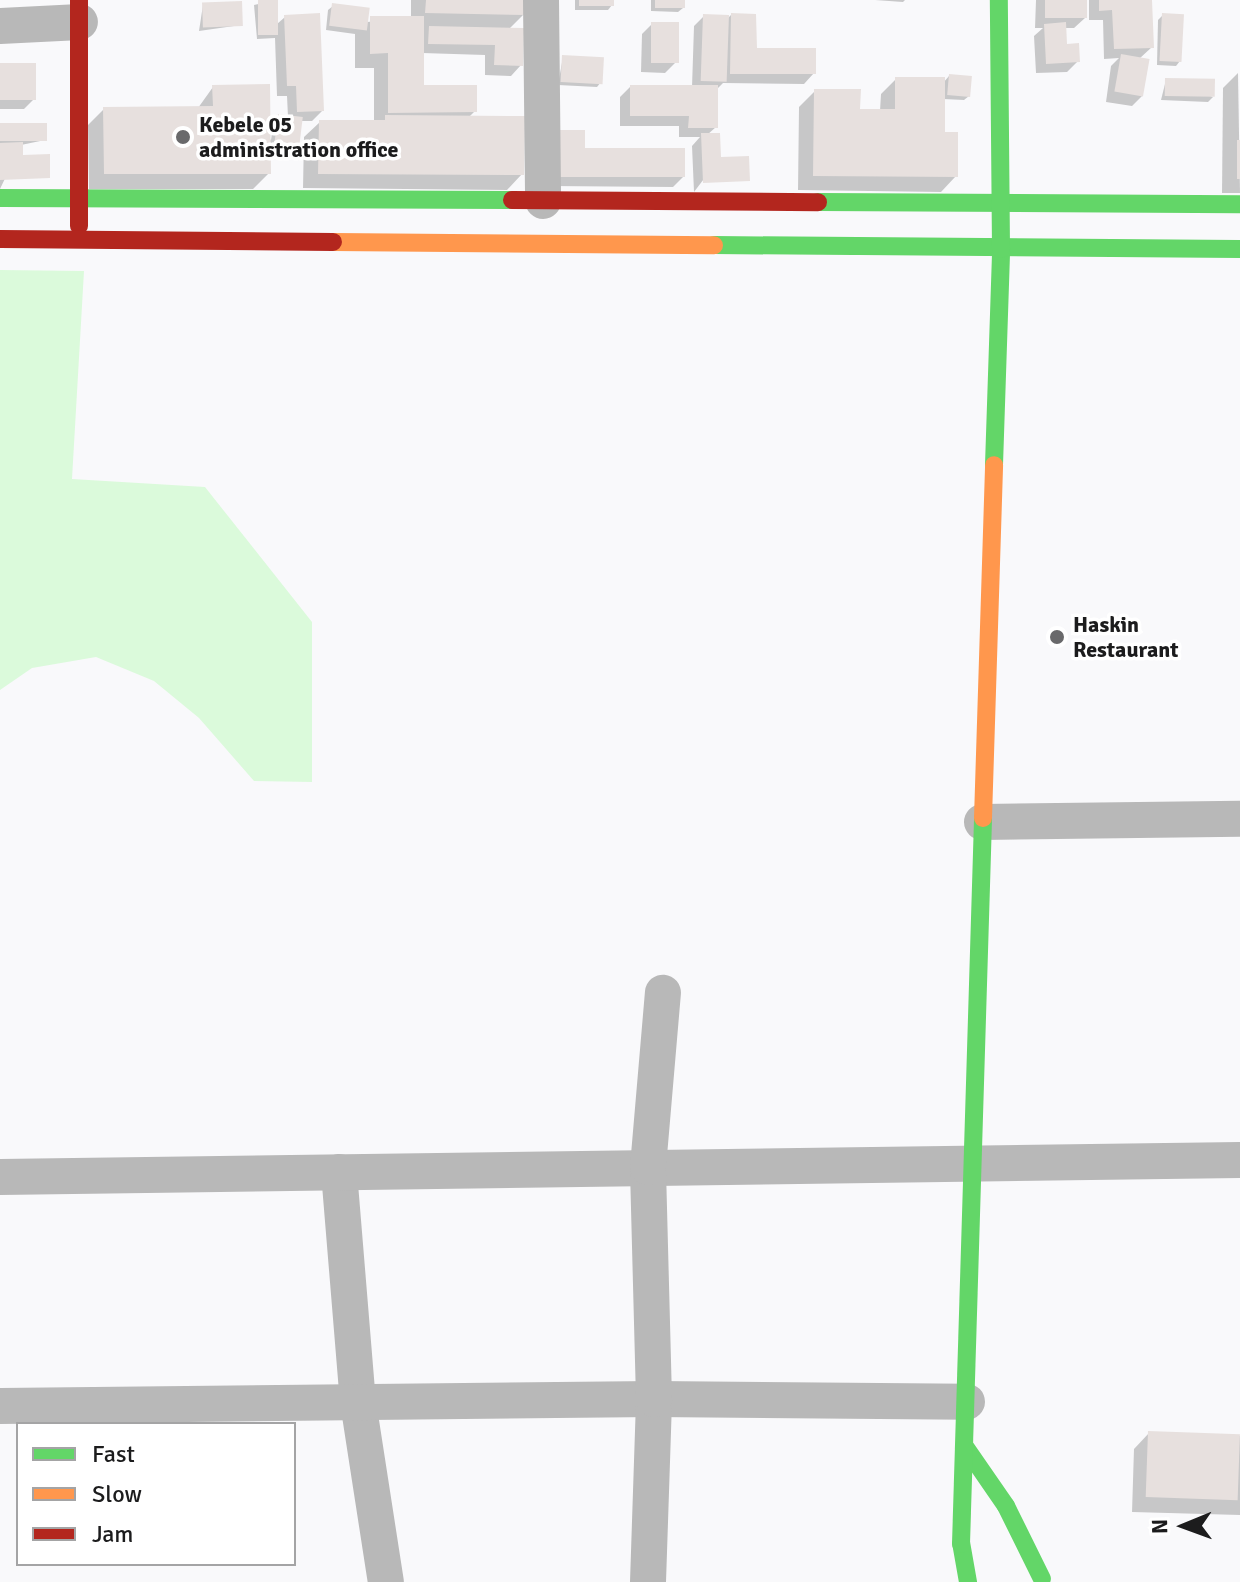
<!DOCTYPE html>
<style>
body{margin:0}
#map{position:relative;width:1240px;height:1582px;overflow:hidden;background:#f9f9fb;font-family:Signika,sans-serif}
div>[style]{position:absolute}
.green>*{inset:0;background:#dbfadb}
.shadow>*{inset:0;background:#0003}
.building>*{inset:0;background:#e7e0de;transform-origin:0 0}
.street>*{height:36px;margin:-18px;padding:0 18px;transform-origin:18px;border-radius:18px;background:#b8b8b8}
.fast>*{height:18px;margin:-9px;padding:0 9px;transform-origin:9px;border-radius:9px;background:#63d668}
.slow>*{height:18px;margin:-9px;padding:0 9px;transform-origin:9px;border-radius:9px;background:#ff974d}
.jam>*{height:18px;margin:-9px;padding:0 9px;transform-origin:9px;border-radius:9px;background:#b3261e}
.dots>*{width:22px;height:22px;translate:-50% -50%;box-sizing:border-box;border:4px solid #fff;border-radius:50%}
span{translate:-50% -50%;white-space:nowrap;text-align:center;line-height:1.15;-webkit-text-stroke:7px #fff;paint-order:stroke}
.poi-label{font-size:22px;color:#1c1c1d;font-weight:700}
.left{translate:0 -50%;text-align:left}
.legend{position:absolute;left:16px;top:1422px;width:280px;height:144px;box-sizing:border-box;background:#fff;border:2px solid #a4a4a5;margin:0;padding:10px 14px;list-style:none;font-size:24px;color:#1c1c1d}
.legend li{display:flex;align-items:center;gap:16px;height:40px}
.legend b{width:40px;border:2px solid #a4a4a5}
.north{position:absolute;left:1144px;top:1486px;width:80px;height:80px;-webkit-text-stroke:6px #fff;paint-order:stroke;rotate:269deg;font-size:22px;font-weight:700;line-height:32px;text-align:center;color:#1c1c1d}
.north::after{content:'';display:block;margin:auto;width:28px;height:36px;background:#1c1c1d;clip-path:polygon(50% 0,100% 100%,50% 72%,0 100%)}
</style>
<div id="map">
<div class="green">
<div style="clip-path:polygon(0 270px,84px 271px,72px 479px,205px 487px,312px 622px,312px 782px,254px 781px,199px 718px,154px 681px,96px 657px,32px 668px,0 690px)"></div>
</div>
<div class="shadow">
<div style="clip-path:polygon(276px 0,277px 24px,285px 17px,322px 111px,312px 121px,301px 121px,297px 147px,292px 152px,269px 149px,269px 173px,253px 189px,89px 189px,88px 125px,104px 109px,198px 108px,213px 87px,271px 140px,274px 120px,288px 117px,287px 96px,277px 96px,275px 38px,257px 39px,254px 5px)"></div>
<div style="clip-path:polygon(411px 0,523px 0,523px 15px,508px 30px,521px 65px,511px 76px,485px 75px,485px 55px,422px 53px,422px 87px,475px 111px,467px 119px,522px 174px,507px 190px,303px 188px,304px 137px,320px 122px,374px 121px,374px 68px,355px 68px,355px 34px,326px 30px,328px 10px,333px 6px,367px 22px,411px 18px)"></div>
<div style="clip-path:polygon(575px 0,612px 0,612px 5px,608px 10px,575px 10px)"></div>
<div style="clip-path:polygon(651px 0,683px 0,683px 8px,678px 12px,651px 11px)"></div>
<div style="clip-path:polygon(875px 0,905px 0,903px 2px)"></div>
<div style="clip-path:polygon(1036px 0,1085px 0,1085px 18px,1074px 28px,1064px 28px,1065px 46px,1078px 61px,1067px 72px,1036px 73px,1034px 36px,1043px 28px,1035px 28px)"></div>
<div style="clip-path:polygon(1089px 0,1150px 0,1152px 47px,1139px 59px,1142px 96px,1132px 106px,1106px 102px,1111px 66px,1119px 58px,1104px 59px,1103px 20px,1089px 20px)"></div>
<div style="clip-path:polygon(203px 5px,241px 25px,199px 31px)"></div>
<div style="clip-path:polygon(731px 15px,755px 50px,814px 73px,804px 84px,723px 83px,716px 90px,716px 127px,707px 135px,719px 159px,694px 192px,692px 146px,700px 137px,679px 137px,679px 126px,620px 126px,620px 97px,630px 87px,692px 87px,694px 26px,704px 16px,726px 20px)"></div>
<div style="clip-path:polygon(1163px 15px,1180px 61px,1176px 66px,1157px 65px,1158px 20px)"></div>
<div style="clip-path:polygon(652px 24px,676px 62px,665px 73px,641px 72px,642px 34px)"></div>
<div style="clip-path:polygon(563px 57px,601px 82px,597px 87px,558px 85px)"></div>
<div style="clip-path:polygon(0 65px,34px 99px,24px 109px,0 109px)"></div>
<div style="clip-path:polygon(1238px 73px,1240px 193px,1222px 193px,1223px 88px)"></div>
<div style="clip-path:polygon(949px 76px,969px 96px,964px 100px,943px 99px,943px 134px,956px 176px,941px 192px,798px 190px,799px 107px,815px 91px,858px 111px,880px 111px,881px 94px,896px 79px,943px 83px)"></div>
<div style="clip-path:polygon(1166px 80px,1213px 97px,1208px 102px,1161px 100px)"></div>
<div style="clip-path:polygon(0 125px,45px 140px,21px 145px,0 189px)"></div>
<div style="clip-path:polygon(583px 150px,683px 177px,673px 187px,548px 186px)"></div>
<div style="clip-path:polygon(1149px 1433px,1240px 1436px,1240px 1515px,1132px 1512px,1134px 1449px)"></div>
</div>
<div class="building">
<div style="left:258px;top:0;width:20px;height:35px"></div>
<div style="clip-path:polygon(426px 0,525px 0,525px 15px,425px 13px)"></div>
<div style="left:579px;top:0;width:35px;height:6px"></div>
<div style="left:655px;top:0;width:30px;height:8px"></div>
<div style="left:1045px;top:0;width:42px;height:18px"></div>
<div style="clip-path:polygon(1099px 0,1152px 0,1154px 48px,1114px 49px,1112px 10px,1099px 11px)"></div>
<div style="left:242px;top:1px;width:25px;height:40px;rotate:88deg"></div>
<div style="left:332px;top:3px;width:38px;height:23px;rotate:7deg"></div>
<div style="clip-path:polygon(320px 13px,324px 111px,297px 112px,296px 86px,287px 86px,284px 15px)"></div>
<div style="clip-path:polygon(731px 13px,756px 14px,757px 48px,816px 48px,816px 74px,730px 74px)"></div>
<div style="left:1162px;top:13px;width:22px;height:48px;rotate:3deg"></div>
<div style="left:703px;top:14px;width:26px;height:67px;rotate:2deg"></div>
<div style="clip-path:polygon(370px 16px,424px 16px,424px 85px,477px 85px,477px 112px,388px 113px,388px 53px,370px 54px)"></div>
<div style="left:651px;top:22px;width:28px;height:41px"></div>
<div style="clip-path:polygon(1066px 22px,1067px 44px,1079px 43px,1080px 62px,1046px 64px,1044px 24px)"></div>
<div style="clip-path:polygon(429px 26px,524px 28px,523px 66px,494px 65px,495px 45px,428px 44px)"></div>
<div style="left:1121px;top:54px;width:29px;height:38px;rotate:10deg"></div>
<div style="left:562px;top:55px;width:42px;height:27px;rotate:3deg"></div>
<div style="left:0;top:63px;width:36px;height:37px"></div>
<div style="left:949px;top:74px;width:23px;height:21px;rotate:5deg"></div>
<div style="clip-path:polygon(895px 77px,945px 77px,945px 132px,958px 132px,958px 177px,813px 176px,814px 89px,861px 89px,860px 109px,895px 109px)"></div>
<div style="left:1165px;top:78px;width:50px;height:18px;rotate:1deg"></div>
<div style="clip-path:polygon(270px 84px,271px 174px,104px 174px,103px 107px,213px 106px,212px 85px)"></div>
<div style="clip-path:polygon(630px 85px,718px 85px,718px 128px,688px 128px,689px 116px,630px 116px)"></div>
<div style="left:278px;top:114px;width:25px;height:31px;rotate:7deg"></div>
<div style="clip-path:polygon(385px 115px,525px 116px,524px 175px,318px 174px,319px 120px,385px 120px)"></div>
<div style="left:0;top:123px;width:47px;height:18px"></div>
<div style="clip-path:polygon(558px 130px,585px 130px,585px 148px,685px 148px,685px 177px,557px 177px)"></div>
<div style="clip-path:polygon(701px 133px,720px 133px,721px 157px,749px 156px,750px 181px,703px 183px)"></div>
<div style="left:1237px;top:140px;width:3px;height:39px"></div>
<div style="clip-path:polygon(23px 142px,23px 155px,50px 154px,50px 178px,0 180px,0 143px)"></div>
<div style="left:1148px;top:1431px;width:92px;height:66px;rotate:2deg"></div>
</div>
<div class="street">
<div style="left:541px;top:0;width:201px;rotate:89.4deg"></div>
<div style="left:0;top:26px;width:80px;rotate:-2.9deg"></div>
<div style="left:982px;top:822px;width:258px;rotate:-0.7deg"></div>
<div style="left:339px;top:1172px;width:231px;rotate:85.3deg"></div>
<div style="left:358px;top:1402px;width:182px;rotate:81.2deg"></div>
<div style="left:0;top:1177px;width:1240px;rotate:-0.79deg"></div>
<div style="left:0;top:1406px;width:654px;rotate:-0.61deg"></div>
<div style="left:654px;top:1399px;width:313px;rotate:0.5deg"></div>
<div style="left:648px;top:1582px;width:183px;rotate:-88.1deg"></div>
<div style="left:654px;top:1399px;width:232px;rotate:-91.5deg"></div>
<div style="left:648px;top:1167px;width:175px;rotate:-85.1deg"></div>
</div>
<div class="fast">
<div style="left:0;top:198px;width:512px;rotate:0.22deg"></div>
<div style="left:818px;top:202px;width:422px;rotate:0.3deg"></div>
<div style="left:714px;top:245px;width:526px;rotate:0.44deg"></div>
<div style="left:994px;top:465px;width:216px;rotate:-88.1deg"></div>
<div style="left:1001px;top:249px;width:249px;rotate:-90.5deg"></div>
<div style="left:966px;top:1448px;width:70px;rotate:55.4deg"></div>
<div style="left:1006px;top:1506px;width:81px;rotate:63.7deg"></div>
<div style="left:968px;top:1582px;width:39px;rotate:-100deg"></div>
<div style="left:961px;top:1544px;width:726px;rotate:-88.26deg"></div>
</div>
<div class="slow">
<div style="left:333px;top:242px;width:381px;rotate:0.5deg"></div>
<div style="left:983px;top:818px;width:353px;rotate:-88.2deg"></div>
</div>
<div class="jam">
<div style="left:79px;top:0;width:226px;rotate:90deg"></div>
<div style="left:512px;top:200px;width:306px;rotate:0.4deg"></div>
<div style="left:0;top:239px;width:333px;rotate:0.5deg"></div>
</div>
<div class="dots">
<div style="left:183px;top:137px;background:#69696b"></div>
<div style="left:1057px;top:637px;background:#69696b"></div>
</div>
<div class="poi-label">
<span class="left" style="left:199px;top:137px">Kebele 05<br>administration office</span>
<span class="left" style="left:1073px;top:637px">Haskin<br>Restaurant</span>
</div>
<ul class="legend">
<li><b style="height:10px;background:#63d668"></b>Fast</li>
<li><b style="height:10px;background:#ff974d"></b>Slow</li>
<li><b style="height:10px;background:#b3261e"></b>Jam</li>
</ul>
<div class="north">N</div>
</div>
